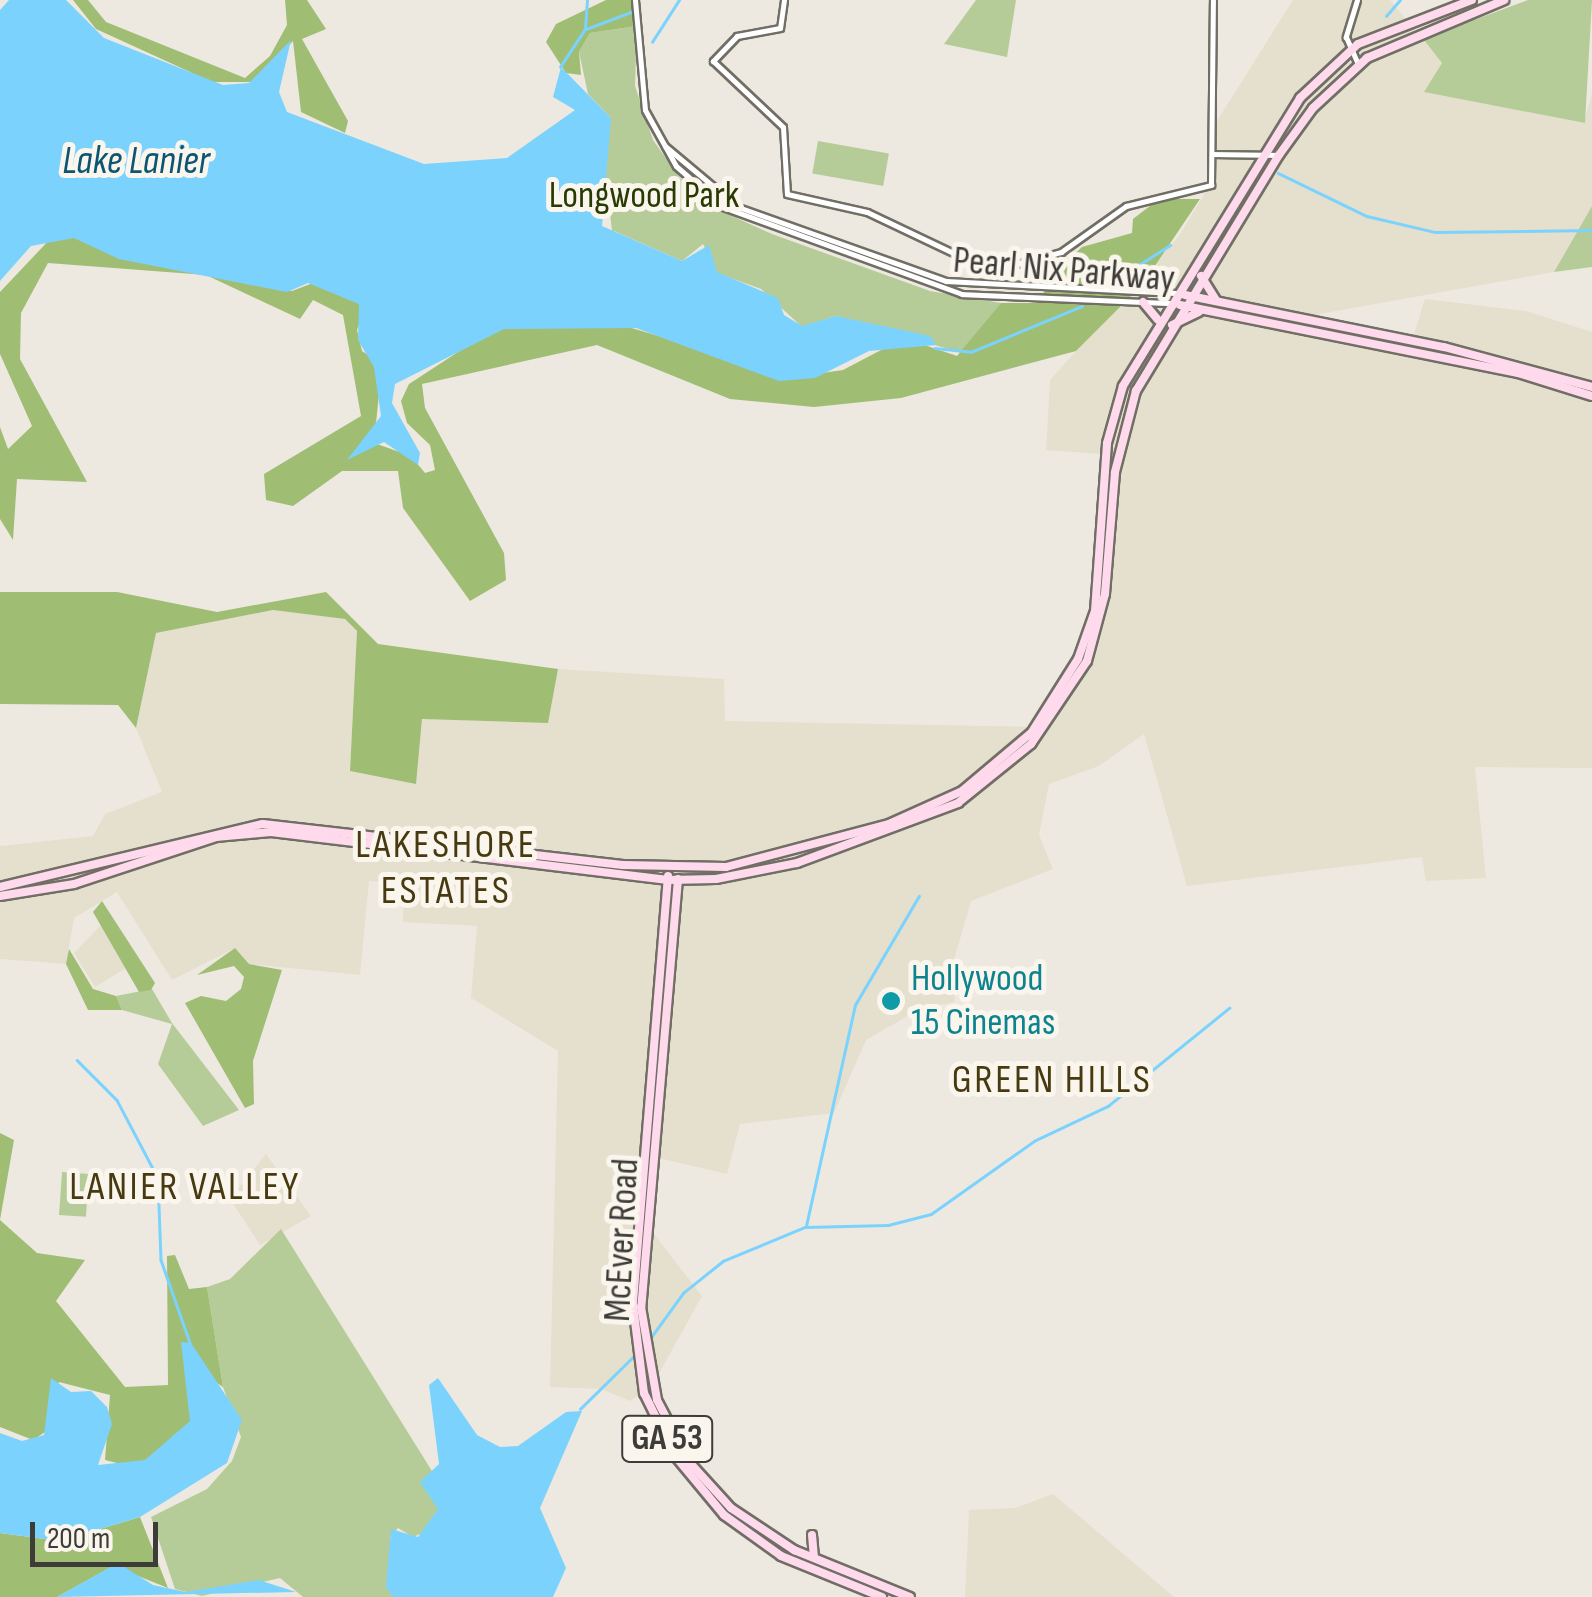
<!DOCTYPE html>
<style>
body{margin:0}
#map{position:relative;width:1592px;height:1597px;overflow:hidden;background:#ede9e0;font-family:"Sofia Sans Condensed",sans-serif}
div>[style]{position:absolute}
.built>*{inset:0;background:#e5dfce}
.green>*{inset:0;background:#b6cc98;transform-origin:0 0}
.forest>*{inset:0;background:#a0bd74}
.water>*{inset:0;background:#7bd3fd}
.stream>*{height:2.5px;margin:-1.25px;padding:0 1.25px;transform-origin:1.25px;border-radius:1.25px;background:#7bd3fd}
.roads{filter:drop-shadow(2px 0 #716e66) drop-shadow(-2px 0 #716e66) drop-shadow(0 2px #716e66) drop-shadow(0 -2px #716e66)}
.minor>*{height:5px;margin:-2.5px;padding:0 2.5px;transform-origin:2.5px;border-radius:2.5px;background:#fff}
.major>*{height:8px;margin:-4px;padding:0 4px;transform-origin:4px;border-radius:4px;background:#fedaec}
.dots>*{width:28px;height:28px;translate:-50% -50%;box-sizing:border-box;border:5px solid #faf6ed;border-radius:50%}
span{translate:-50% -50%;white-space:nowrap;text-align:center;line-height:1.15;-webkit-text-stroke:10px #faf6ed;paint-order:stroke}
.shield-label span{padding:2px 8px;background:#faf6ed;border:2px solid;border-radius:8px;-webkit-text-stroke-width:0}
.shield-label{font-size:35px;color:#3d3c38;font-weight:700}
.park-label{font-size:38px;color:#293b03}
.street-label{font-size:38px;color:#3d3c38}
.culture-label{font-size:38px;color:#0d838f}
.left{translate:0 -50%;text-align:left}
.water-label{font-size:40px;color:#0d5672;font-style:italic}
.neighbourhood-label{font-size:40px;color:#473a11;letter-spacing:2.5px}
.scale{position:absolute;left:30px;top:1522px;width:128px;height:45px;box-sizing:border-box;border:5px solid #3d3c38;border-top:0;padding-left:12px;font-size:30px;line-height:35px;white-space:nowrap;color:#3d3c38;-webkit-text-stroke:8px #faf6ed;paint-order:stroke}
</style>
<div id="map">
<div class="built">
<div style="clip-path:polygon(1293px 0,1390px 0,1442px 63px,1425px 92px,1584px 123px,1592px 93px,1592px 206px,1554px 272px,1286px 320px,1410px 347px,1425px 299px,1526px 311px,1592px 332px,1592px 768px,1475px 767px,1486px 878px,1426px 881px,1422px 857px,1187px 886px,1144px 734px,1099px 766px,1049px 784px,1039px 835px,1053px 869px,971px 901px,951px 970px,955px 1002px,920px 1009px,866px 1040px,834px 1113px,740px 1124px,727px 1174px,659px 1158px,651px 1230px,702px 1296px,652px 1386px,630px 1401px,601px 1389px,550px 1387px,558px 1051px,471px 998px,477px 926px,403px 922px,404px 883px,369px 881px,360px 975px,249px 964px,235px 948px,172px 980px,117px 892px,74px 918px,66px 964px,0 959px,0 846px,93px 836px,105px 814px,162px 792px,136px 728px,156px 633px,273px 610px,345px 619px,357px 632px,350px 771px,416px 783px,422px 719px,547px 723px,558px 669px,724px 679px,725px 721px,1040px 727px,1079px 671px,1098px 623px,1114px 455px,1046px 450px,1050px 380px,1179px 236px,1212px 181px,1215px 124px)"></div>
<div style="clip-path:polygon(101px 925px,128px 967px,95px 987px,74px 953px)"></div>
<div style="clip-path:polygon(266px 1154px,311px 1216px,260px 1245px,230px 1199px)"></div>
<div style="clip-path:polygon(1053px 1494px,1174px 1597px,965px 1597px,969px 1510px,1015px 1508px)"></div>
</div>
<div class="green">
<div style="clip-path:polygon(976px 0,1016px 0,1007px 57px,944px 44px)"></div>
<div style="clip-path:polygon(1528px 0,1592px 0,1585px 123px,1424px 92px,1442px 63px,1423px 39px)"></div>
<div style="clip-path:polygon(637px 26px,635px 86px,653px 140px,680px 178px,721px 211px,772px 234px,930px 291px,1001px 303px,962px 353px,836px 316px,802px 327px,761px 289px,717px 273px,703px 244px,682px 261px,614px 231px,606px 242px,612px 231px,603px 152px,611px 118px,588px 94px,579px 52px,590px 33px)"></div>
<div style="left:818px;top:141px;width:72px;height:33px;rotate:10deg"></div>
<div style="clip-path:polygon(1592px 206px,1592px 267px,1554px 272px)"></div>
<div style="clip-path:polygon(152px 989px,172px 1023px,239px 1110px,203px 1126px,158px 1064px,172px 1024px,122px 1010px,116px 996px)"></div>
<div style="left:62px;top:1172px;width:27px;height:43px;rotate:4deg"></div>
<div style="clip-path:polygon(281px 1229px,432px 1471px,439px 1509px,432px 1529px,413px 1537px,398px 1528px,390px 1537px,396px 1597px,303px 1597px,280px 1578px,202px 1596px,175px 1589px,151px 1517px,207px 1489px,232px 1461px,241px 1437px,223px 1387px,207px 1287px,230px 1279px)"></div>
</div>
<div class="forest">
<div style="clip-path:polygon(73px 0,88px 0,106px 22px,245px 78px,270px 56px,287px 25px,285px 0,307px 0,326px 29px,302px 39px,348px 121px,345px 133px,301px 112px,293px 41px,256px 82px,212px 82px,96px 29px)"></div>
<div style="clip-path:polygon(606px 0,632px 0,637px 26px,590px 33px,579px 52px,581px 75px,566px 73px,546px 42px,556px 24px)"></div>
<div style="clip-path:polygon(1159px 199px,1200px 199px,1142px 285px,1076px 351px,901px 398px,814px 407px,730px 399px,597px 345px,422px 384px,425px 408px,504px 553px,506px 580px,470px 601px,403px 508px,398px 471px,342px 471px,293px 506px,266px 500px,264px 474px,361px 416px,343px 315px,313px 300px,300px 319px,206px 275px,48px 263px,21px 313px,20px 359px,87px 482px,17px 479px,13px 540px,0 519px,0 427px,8px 449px,32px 426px,0 354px,0 292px,52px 237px,72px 233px,292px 291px,313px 283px,367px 304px,357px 330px,362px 351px,382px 364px,374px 443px,411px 456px,425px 473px,435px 470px,430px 445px,407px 423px,401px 401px,409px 384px,507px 320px,605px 320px,795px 377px,843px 370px,902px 339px,871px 327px,957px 356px,1001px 303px,1039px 303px,1052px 275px,1082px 247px,1132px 233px,1133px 219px)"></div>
<div style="clip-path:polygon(0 592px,117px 592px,217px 612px,326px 592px,378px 644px,558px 669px,548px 723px,422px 719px,416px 784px,350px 771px,357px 631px,345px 619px,273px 610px,156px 633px,136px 728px,118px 705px,0 704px)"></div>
<div style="clip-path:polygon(102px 901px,155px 983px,151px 990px,139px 992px,93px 912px)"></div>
<div style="clip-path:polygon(235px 948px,249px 964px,282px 970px,253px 1061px,254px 1104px,245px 1108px,185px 1003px,201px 996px,226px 1001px,241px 989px,244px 977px,234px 966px,197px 975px)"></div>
<div style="clip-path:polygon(69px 949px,93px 989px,116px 996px,122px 1010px,88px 1010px,66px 964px)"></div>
<div style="clip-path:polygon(0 1133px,14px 1140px,0 1220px,37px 1253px,85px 1260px,56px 1301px,125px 1387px,168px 1385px,167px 1256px,175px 1255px,189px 1289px,207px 1287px,223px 1387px,206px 1376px,192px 1422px,137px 1468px,105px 1460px,110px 1395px,59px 1382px,45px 1432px,33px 1440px,0 1427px)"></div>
<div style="clip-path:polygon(140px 1517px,168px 1588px,113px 1566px,57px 1597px,0 1597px,0 1533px,60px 1541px)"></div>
</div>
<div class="water">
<div style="clip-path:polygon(9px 0,66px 0,104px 38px,223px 85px,249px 83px,291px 40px,279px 92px,287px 112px,424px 164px,507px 158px,575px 110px,553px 97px,561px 67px,611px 118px,602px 226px,682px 261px,709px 245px,717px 272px,778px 298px,784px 315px,802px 326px,836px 316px,930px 336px,936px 345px,869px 351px,815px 378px,779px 381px,636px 328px,504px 329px,395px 384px,392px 403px,420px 453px,418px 465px,384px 442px,347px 460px,381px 416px,374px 367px,358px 340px,359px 304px,308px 283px,287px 292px,119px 259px,74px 238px,31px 246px,0 281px,0 10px)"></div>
<div style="clip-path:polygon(181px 1342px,191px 1343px,242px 1420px,227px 1463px,140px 1517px,60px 1541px,0 1533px,0 1433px,22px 1441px,44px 1435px,51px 1378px,71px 1392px,91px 1391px,107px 1407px,112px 1424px,98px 1465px,145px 1460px,190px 1421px)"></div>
<div style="clip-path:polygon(438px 1378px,477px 1435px,500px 1447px,518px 1446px,566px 1412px,582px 1411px,540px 1508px,566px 1568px,553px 1597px,393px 1597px,386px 1587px,391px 1529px,418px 1537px,438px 1509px,420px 1482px,439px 1464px,429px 1385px)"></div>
<div style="clip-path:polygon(118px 1563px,153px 1585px,186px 1592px,259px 1580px,296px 1592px,57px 1597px)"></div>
</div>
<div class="stream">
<div style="left:1386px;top:16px;width:21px;rotate:-49deg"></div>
<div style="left:586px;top:29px;width:57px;rotate:-20.7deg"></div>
<div style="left:652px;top:42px;width:50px;rotate:-57.3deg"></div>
<div style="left:560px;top:67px;width:45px;rotate:-56.7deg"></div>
<div style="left:585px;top:29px;width:29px;rotate:-86deg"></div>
<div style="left:1278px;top:173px;width:99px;rotate:25.8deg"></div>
<div style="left:1367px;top:216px;width:70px;rotate:13.2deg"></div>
<div style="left:1435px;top:232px;width:157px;rotate:-0.7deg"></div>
<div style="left:1117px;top:279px;width:63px;rotate:-32.7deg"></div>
<div style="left:935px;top:348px;width:36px;rotate:6deg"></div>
<div style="left:971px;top:352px;width:120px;rotate:-22.5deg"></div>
<div style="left:77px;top:1060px;width:57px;rotate:45deg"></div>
<div style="left:117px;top:1100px;width:88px;rotate:62.3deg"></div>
<div style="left:158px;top:1178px;width:82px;rotate:87.9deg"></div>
<div style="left:161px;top:1260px;width:88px;rotate:70.7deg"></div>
<div style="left:806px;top:1226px;width:226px;rotate:-77.5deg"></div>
<div style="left:855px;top:1005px;width:126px;rotate:-59.6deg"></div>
<div style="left:649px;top:1340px;width:58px;rotate:-54.1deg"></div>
<div style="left:683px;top:1293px;width:51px;rotate:-38.7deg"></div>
<div style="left:723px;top:1261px;width:89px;rotate:-22.5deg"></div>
<div style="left:805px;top:1227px;width:83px;rotate:-1.4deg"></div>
<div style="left:888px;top:1225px;width:44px;rotate:-14.3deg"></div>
<div style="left:931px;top:1214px;width:126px;rotate:-35.3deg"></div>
<div style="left:1034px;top:1141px;width:82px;rotate:-25.3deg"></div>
<div style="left:1108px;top:1106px;width:156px;rotate:-39deg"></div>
<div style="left:580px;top:1409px;width:80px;rotate:-44.5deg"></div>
</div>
<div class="roads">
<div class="minor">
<div style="left:635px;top:0;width:110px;rotate:84.8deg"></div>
<div style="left:645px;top:110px;width:64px;rotate:61deg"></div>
<div style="left:676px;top:166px;width:62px;rotate:41.1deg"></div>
<div style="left:723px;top:207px;width:254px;rotate:20deg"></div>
<div style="left:962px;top:294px;width:208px;rotate:2.5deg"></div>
<div style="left:784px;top:0;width:28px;rotate:98deg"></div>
<div style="left:780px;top:28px;width:44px;rotate:169.5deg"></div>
<div style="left:737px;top:36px;width:35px;rotate:134deg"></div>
<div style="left:713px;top:61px;width:96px;rotate:43.3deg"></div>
<div style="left:783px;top:127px;width:67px;rotate:86.6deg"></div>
<div style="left:787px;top:194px;width:82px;rotate:12.7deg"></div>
<div style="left:867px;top:212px;width:137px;rotate:25.4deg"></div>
<div style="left:991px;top:271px;width:73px;rotate:-15.2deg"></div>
<div style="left:1061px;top:252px;width:80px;rotate:-35.3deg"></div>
<div style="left:1126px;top:206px;width:88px;rotate:-13.9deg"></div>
<div style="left:1211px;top:185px;width:185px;rotate:-89.4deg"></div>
<div style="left:1357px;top:0;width:39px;rotate:107deg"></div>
<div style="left:1346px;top:37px;width:30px;rotate:66deg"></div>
<div style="left:665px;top:146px;width:95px;rotate:39.9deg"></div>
<div style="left:738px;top:207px;width:221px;rotate:19.6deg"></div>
<div style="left:946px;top:281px;width:230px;rotate:3deg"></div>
<div style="left:1213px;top:154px;width:66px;rotate:0.9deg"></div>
</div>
<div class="major">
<div style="left:1201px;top:276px;width:28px;rotate:58deg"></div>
<div style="left:1185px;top:295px;width:264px;rotate:11.4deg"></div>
<div style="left:1444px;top:347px;width:153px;rotate:15.1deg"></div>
<div style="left:1143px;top:302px;width:23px;rotate:50deg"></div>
<div style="left:1180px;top:305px;width:345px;rotate:11.4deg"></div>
<div style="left:1518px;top:373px;width:77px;rotate:17.3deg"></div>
<div style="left:1172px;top:325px;width:30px;rotate:-26deg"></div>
<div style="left:668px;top:876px;width:430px;rotate:94.7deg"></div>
<div style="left:633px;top:1305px;width:89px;rotate:82.9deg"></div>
<div style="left:644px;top:1393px;width:70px;rotate:63.8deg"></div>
<div style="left:675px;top:1456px;width:77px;rotate:50.3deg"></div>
<div style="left:724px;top:1515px;width:70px;rotate:35.7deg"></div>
<div style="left:781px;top:1556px;width:109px;rotate:22.1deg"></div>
<div style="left:678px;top:879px;width:430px;rotate:94.9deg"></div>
<div style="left:641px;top:1307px;width:94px;rotate:80.2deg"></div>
<div style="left:657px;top:1400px;width:71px;rotate:62.4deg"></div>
<div style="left:690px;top:1463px;width:61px;rotate:47.7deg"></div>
<div style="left:731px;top:1508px;width:76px;rotate:33.7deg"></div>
<div style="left:794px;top:1550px;width:125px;rotate:22.1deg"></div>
<div style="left:0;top:887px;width:270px;rotate:-13.5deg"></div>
<div style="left:263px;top:824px;width:362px;rotate:6.5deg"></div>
<div style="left:623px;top:865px;width:103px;rotate:1.1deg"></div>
<div style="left:726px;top:867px;width:169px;rotate:-14.8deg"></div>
<div style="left:889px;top:824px;width:80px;rotate:-24.3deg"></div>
<div style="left:962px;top:791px;width:92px;rotate:-40.1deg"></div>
<div style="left:1032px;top:732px;width:86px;rotate:-57.8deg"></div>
<div style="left:1078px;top:659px;width:51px;rotate:-70.5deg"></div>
<div style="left:1095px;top:611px;width:168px;rotate:-85.9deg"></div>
<div style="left:1107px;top:443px;width:59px;rotate:-74.3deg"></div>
<div style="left:1123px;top:386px;width:338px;rotate:-58.4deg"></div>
<div style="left:1300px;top:98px;width:79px;rotate:-43deg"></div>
<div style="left:1358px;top:44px;width:122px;rotate:-21.1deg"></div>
<div style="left:0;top:896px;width:75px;rotate:-9.2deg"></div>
<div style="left:74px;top:884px;width:150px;rotate:-18.3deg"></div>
<div style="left:216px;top:837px;width:55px;rotate:-5.2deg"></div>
<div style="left:271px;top:832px;width:400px;rotate:6.9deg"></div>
<div style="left:668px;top:880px;width:48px;rotate:-1.2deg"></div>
<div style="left:716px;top:879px;width:83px;rotate:-11.2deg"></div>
<div style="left:797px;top:863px;width:172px;rotate:-20.4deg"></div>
<div style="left:958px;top:803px;width:94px;rotate:-38.9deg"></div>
<div style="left:1031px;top:744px;width:100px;rotate:-56deg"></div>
<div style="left:1087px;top:661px;width:69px;rotate:-75deg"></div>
<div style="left:1105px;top:594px;width:122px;rotate:-85.3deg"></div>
<div style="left:1115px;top:472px;width:84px;rotate:-75.5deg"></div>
<div style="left:1136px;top:391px;width:276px;rotate:-58.8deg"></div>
<div style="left:1279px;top:155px;width:58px;rotate:-54.1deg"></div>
<div style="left:1313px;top:108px;width:74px;rotate:-42.8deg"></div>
<div style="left:1367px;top:58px;width:149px;rotate:-22.9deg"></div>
<div style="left:812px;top:1535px;width:21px;rotate:85deg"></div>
</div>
</div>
<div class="dots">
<div style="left:891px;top:1001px;background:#0f9aa8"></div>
</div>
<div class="shield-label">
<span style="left:667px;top:1439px">GA 53</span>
</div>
<div class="park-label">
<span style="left:644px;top:196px">Longwood Park</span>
</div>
<div class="street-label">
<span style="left:1064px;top:270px;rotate:5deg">Pearl Nix Parkway</span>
<span style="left:622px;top:1240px;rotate:-87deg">McEver Road</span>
</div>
<div class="culture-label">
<span class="left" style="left:911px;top:1001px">Hollywood<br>15 Cinemas</span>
</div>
<div class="water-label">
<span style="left:136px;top:161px">Lake Lanier</span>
</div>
<div class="neighbourhood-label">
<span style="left:446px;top:868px">LAKESHORE<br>ESTATES</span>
<span style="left:1052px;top:1080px">GREEN HILLS</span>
<span style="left:185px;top:1187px">LANIER VALLEY</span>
</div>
<div class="scale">200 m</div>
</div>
